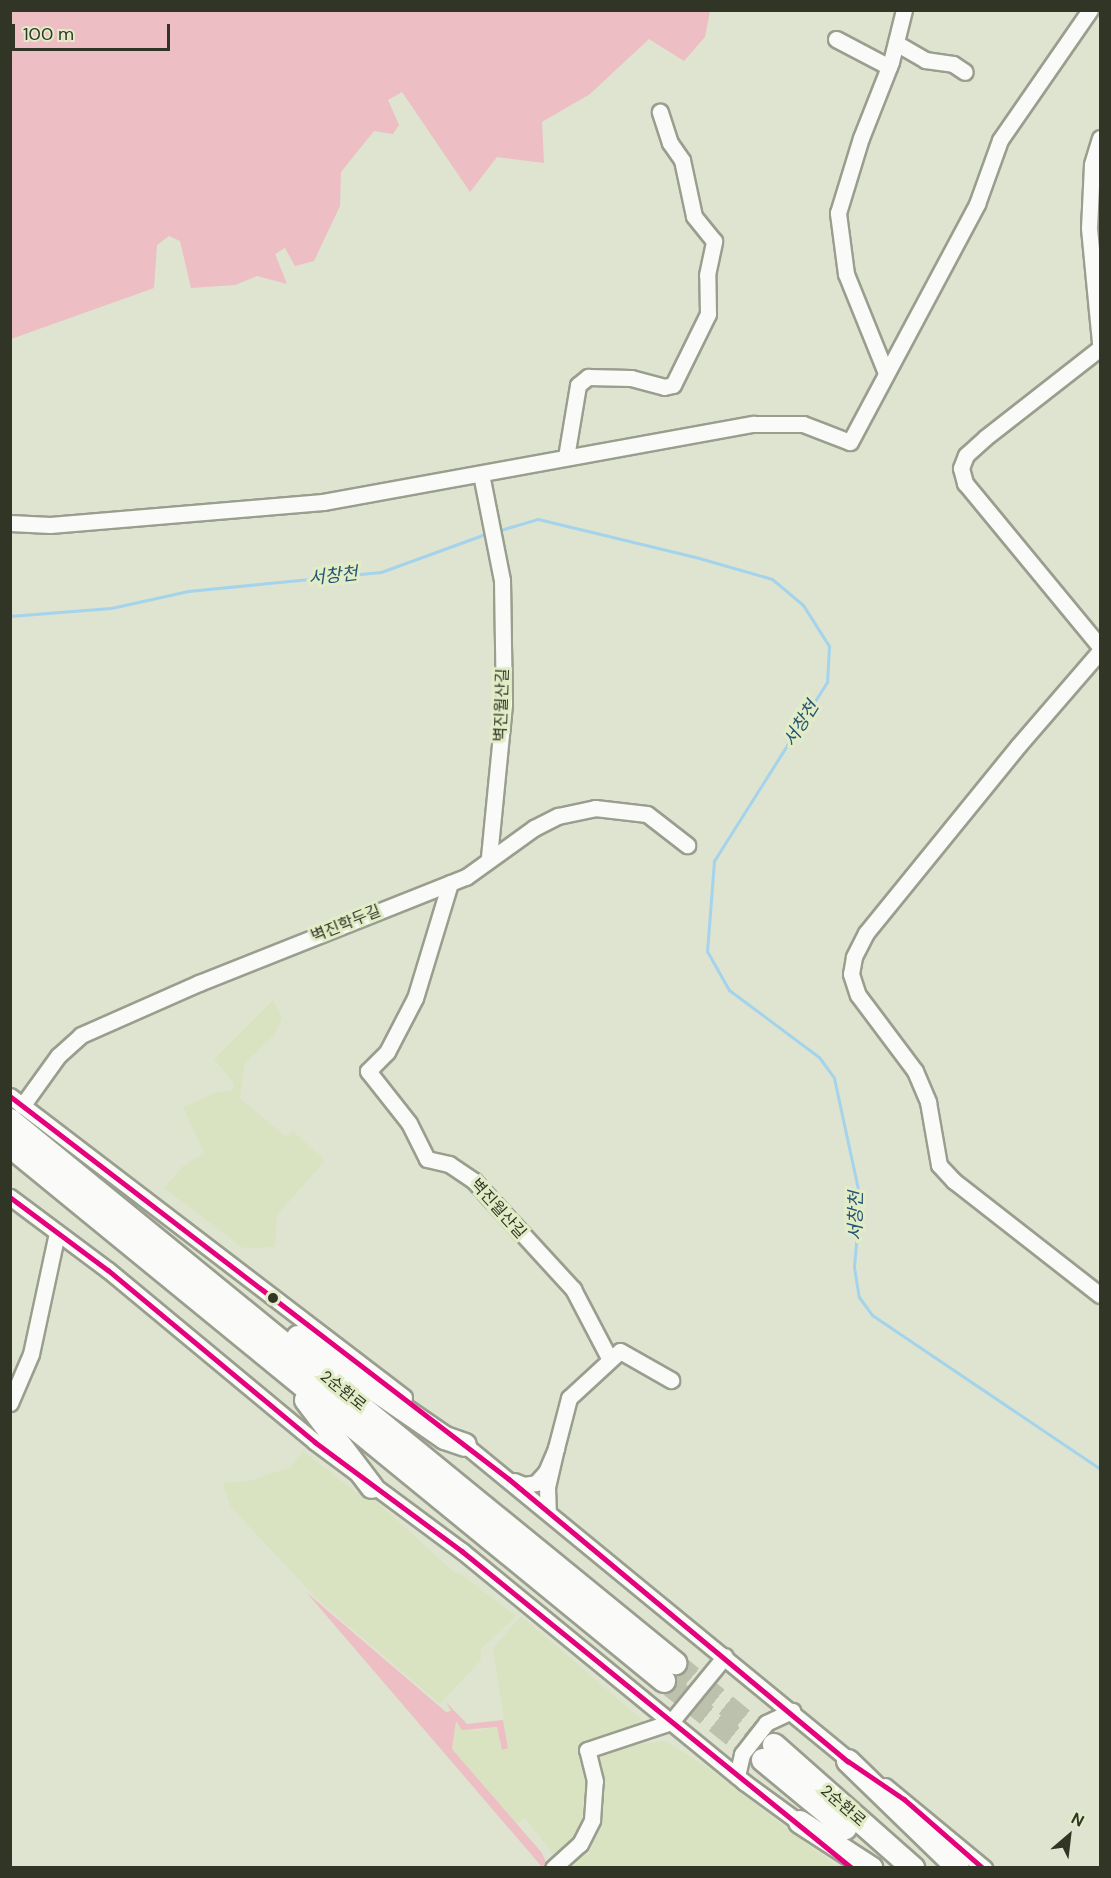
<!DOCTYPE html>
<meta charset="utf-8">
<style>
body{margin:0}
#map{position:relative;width:1111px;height:1878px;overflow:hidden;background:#dee4cf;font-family:"DM Sans","Noto Sans KR",sans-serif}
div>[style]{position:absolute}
.built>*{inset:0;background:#dae3c1}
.green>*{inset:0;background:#edbec4}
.stream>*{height:3px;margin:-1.5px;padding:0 1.5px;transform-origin:1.5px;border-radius:1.5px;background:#a4d3ec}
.highway-tunnel>*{height:22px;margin-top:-11px;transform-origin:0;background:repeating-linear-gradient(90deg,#bbc1ad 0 22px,transparent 0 33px)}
.roads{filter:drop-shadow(2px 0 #999e8e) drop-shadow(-2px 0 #999e8e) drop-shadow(0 2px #999e8e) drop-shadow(0 -2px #999e8e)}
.minor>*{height:15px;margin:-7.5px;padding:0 7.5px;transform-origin:7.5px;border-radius:7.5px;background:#fafbf8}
.highway>*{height:22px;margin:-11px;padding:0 11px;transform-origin:11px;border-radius:11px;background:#fafbf8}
.bus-1>*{height:4.5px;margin:-2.25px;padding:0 2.25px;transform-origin:2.25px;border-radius:2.25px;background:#e5007d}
.dots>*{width:16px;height:16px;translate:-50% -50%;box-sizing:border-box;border:3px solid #e2ecc7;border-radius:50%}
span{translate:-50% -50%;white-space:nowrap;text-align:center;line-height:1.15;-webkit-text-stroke:6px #e2ecc7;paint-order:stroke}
.street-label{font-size:16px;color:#313526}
.water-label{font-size:18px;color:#255573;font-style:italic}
.frame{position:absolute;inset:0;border:12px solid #313526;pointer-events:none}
.north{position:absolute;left:1039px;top:1806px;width:60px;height:60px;-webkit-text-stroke:4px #e2ecc7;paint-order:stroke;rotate:28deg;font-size:16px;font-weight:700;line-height:24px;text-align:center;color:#313526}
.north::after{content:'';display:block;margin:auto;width:21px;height:27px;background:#313526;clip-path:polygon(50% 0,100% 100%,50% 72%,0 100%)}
.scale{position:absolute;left:12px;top:24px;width:158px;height:27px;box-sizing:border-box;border:3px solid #313526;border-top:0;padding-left:8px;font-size:18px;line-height:21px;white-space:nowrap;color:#313526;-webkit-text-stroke:4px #e2ecc7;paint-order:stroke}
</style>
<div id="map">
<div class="built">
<div style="clip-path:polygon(273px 1000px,282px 1018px,275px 1034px,245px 1063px,240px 1098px,286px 1137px,293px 1131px,325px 1161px,277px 1215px,275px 1247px,243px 1248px,164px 1188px,183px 1166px,204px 1153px,183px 1107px,215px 1093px,233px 1090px,234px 1084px,214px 1059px)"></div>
<div style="clip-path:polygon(303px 1451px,357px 1493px,364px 1490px,455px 1573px,461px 1574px,516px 1616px,481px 1649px,481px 1660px,440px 1704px,317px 1599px,230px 1506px,223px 1483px,249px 1481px,291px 1467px)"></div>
<div style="clip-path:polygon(521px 1616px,646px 1723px,638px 1729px,582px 1745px,578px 1753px,586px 1789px,581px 1832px,555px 1857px,525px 1818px,517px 1824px,452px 1749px,456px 1720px,476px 1731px,497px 1727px,502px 1749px,508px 1748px,493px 1648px)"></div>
<div style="clip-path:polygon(665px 1741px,707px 1767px,837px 1867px,574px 1868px,583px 1853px,588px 1855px,599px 1830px,605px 1794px,594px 1754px,600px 1750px)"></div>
</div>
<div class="green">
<div style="clip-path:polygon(11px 10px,596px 11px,710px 11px,705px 37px,684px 61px,649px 39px,590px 94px,542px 122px,544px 163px,497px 157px,470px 192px,402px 92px,388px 100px,399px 125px,393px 134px,374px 131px,341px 172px,340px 206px,314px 261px,295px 266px,285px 248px,275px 254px,287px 284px,257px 276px,235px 285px,191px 288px,180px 241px,169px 236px,157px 245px,154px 288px,11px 339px)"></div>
<div style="clip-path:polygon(307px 1593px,446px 1712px,451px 1711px,446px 1702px,467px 1724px,503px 1720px,508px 1748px,502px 1750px,497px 1727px,462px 1730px,456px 1721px,452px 1749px,542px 1853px,546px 1862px,542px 1867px)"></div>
</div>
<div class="stream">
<div style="left:497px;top:531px;width:43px;rotate:-16.3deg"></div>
<div style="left:538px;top:519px;width:166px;rotate:13.6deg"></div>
<div style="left:699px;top:558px;width:76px;rotate:16deg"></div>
<div style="left:772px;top:579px;width:40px;rotate:40deg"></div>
<div style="left:803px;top:605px;width:49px;rotate:57.6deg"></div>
<div style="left:829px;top:646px;width:36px;rotate:93deg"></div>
<div style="left:827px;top:682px;width:212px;rotate:122.3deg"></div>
<div style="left:714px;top:861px;width:90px;rotate:94.4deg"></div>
<div style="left:707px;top:951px;width:45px;rotate:60.6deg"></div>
<div style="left:729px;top:990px;width:112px;rotate:36.7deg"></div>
<div style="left:819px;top:1057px;width:26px;rotate:54deg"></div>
<div style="left:834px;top:1078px;width:123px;rotate:77.8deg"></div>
<div style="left:860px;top:1198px;width:69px;rotate:95deg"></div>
<div style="left:854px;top:1267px;width:30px;rotate:81deg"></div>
<div style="left:859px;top:1297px;width:22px;rotate:54deg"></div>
<div style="left:872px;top:1315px;width:275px;rotate:34deg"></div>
<div style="left:10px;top:616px;width:101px;rotate:-4.5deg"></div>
<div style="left:111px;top:608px;width:79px;rotate:-12.4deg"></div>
<div style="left:188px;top:591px;width:194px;rotate:-5.6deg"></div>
<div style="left:381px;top:572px;width:114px;rotate:-20deg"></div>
</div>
<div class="highway-tunnel">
<div style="left:675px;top:1663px;width:129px;rotate:39.6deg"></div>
<div style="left:664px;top:1681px;width:127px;rotate:38.6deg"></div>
</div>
<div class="roads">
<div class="minor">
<div style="left:836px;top:39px;width:60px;rotate:27.8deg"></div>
<div style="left:896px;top:43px;width:34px;rotate:30deg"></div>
<div style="left:925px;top:60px;width:28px;rotate:8deg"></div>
<div style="left:953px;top:64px;width:14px;rotate:34deg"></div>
<div style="left:1100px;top:138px;width:28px;rotate:107deg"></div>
<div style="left:1092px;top:165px;width:63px;rotate:92.7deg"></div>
<div style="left:1089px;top:228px;width:115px;rotate:84.5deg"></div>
<div style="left:1100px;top:348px;width:146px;rotate:142deg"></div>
<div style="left:985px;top:438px;width:25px;rotate:138deg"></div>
<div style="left:966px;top:455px;width:14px;rotate:111deg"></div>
<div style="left:961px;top:468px;width:16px;rotate:75deg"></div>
<div style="left:965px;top:483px;width:212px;rotate:50.5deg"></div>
<div style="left:886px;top:373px;width:107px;rotate:-112deg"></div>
<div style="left:846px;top:274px;width:62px;rotate:-97.5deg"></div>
<div style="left:838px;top:213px;width:78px;rotate:-73deg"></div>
<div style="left:861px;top:138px;width:82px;rotate:-68.5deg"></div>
<div style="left:891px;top:62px;width:54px;rotate:-76deg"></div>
<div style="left:566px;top:457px;width:73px;rotate:-80.5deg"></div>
<div style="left:578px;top:385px;width:13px;rotate:-39deg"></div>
<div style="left:588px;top:377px;width:43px;rotate:1.3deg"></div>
<div style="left:631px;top:378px;width:34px;rotate:15deg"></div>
<div style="left:664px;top:387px;width:9px;rotate:-13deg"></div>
<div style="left:673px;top:385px;width:79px;rotate:-63.8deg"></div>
<div style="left:708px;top:314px;width:39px;rotate:-91deg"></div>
<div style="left:707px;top:275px;width:35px;rotate:-78deg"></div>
<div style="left:714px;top:241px;width:32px;rotate:-129deg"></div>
<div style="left:694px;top:216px;width:57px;rotate:-102.1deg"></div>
<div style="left:682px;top:160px;width:21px;rotate:-125deg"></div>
<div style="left:670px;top:143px;width:33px;rotate:-108deg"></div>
<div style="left:481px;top:474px;width:108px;rotate:78.8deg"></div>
<div style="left:502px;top:580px;width:124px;rotate:89.1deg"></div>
<div style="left:504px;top:704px;width:155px;rotate:95.6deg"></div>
<div style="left:10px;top:523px;width:40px;rotate:2.9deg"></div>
<div style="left:50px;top:525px;width:274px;rotate:-4.8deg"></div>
<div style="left:323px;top:502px;width:438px;rotate:-10.3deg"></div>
<div style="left:754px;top:424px;width:49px"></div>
<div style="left:803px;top:424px;width:50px;rotate:21deg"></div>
<div style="left:850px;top:442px;width:270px;rotate:-61.9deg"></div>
<div style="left:977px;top:204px;width:68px;rotate:-70.2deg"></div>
<div style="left:1000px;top:140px;width:158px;rotate:-55.3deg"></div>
<div style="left:1100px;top:651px;width:125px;rotate:130.8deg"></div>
<div style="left:1018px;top:746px;width:241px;rotate:129.1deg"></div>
<div style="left:866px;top:933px;width:27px;rotate:117deg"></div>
<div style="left:854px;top:957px;width:17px;rotate:100deg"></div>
<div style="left:851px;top:974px;width:22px;rotate:72deg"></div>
<div style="left:858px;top:995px;width:95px;rotate:53.1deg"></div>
<div style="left:915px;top:1071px;width:34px;rotate:67deg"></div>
<div style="left:928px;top:1102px;width:64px;rotate:80.1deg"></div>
<div style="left:939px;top:1165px;width:22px;rotate:47deg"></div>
<div style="left:954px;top:1181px;width:185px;rotate:38deg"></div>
<div style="left:450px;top:883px;width:120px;rotate:106.9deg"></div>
<div style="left:415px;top:998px;width:61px;rotate:117.4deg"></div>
<div style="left:387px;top:1052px;width:27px;rotate:135deg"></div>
<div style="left:368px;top:1071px;width:66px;rotate:51.7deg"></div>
<div style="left:409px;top:1123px;width:40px;rotate:63.4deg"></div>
<div style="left:427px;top:1159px;width:23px;rotate:13deg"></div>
<div style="left:449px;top:1164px;width:30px;rotate:34deg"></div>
<div style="left:474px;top:1181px;width:147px;rotate:47.5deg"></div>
<div style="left:573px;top:1289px;width:78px;rotate:62.4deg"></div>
<div style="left:10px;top:1096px;width:496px;rotate:37.4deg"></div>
<div style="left:22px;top:1106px;width:62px;rotate:-54.2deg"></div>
<div style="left:58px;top:1056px;width:31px;rotate:-42deg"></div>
<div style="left:81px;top:1035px;width:129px;rotate:-23.8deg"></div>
<div style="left:199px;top:983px;width:287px;rotate:-21.7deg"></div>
<div style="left:466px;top:877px;width:84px;rotate:-35.8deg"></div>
<div style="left:534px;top:828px;width:27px;rotate:-27deg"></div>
<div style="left:558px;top:816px;width:38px;rotate:-12deg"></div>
<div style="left:595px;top:808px;width:52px;rotate:6.6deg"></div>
<div style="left:647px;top:814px;width:51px;rotate:37.8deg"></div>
<div style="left:10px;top:1197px;width:122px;rotate:36.7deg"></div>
<div style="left:108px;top:1270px;width:269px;rotate:39.7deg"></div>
<div style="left:315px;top:1442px;width:183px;rotate:36.6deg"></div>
<div style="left:462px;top:1551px;width:365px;rotate:39.3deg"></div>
<div style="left:744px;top:1782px;width:78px;rotate:36.1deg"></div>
<div style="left:10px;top:1403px;width:53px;rotate:-66.8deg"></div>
<div style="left:31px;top:1354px;width:124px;rotate:-77.9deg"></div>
<div style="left:459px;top:1440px;width:512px;rotate:39.38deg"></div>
<div style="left:556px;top:1448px;width:52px;rotate:-75.4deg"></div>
<div style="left:569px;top:1398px;width:69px;rotate:-42.7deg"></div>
<div style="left:620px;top:1351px;width:59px;rotate:29.6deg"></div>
<div style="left:514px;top:1481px;width:11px;rotate:22deg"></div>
<div style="left:524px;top:1485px;width:12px;rotate:-9deg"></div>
<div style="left:536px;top:1483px;width:15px;rotate:-48deg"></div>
<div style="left:546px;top:1472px;width:26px;rotate:-67deg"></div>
<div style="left:556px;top:1448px;width:40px;rotate:103deg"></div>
<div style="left:547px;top:1487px;width:24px;rotate:88deg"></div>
<div style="left:737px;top:1776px;width:23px;rotate:-77deg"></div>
<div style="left:742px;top:1754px;width:39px;rotate:-52deg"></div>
<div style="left:766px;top:1723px;width:29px;rotate:-25deg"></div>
<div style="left:885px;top:1786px;width:129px;rotate:39.6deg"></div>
<div style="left:553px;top:1868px;width:36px;rotate:-42deg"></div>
<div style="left:580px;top:1844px;width:27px;rotate:-63deg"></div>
<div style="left:592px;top:1820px;width:39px;rotate:-86deg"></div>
<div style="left:595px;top:1781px;width:32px;rotate:-104deg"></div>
<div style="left:587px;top:1750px;width:89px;rotate:-18.4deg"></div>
<div style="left:671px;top:1722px;width:85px;rotate:-50.7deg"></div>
</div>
<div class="highway">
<div style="left:10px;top:1120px;width:859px;rotate:39.23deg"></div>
<div style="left:10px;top:1146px;width:845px;rotate:39.28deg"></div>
<div style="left:298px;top:1337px;width:178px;rotate:34.5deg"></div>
<div style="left:445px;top:1438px;width:21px;rotate:19deg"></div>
<div style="left:306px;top:1400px;width:109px;rotate:52.8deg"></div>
<div style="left:774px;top:1745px;width:186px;rotate:41.5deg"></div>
<div style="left:763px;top:1760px;width:107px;rotate:39.7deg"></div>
<div style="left:848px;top:1761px;width:153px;rotate:44.2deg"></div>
<div style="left:800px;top:1822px;width:85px;rotate:32.9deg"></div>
</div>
</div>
<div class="bus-1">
<div style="left:10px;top:1096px;width:629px;rotate:37.51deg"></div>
<div style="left:509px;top:1479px;width:441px;rotate:39.8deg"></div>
<div style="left:848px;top:1761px;width:68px;rotate:34.2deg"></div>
<div style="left:904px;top:1799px;width:105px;rotate:41.1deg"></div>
<div style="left:10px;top:1197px;width:122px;rotate:36.7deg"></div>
<div style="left:108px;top:1270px;width:269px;rotate:39.7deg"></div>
<div style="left:315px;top:1442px;width:183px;rotate:36.6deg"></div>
<div style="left:462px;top:1551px;width:503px;rotate:39.1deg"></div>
</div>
<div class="dots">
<div style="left:273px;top:1298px;background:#313526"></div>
</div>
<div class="street-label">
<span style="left:502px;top:705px;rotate:-88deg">벽진월산길</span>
<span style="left:346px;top:924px;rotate:-22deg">벽진학두길</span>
<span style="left:498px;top:1209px;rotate:48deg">벽진월산길</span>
<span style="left:343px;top:1391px;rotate:39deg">2순환로</span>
<span style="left:843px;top:1806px;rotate:41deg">2순환로</span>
</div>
<div class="water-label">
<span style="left:333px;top:576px;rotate:-6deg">서창천</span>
<span style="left:801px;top:724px;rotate:-58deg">서창천</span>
<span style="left:856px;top:1216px;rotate:-89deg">서창천</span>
</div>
<div class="frame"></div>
<div class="north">N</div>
<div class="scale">100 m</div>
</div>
